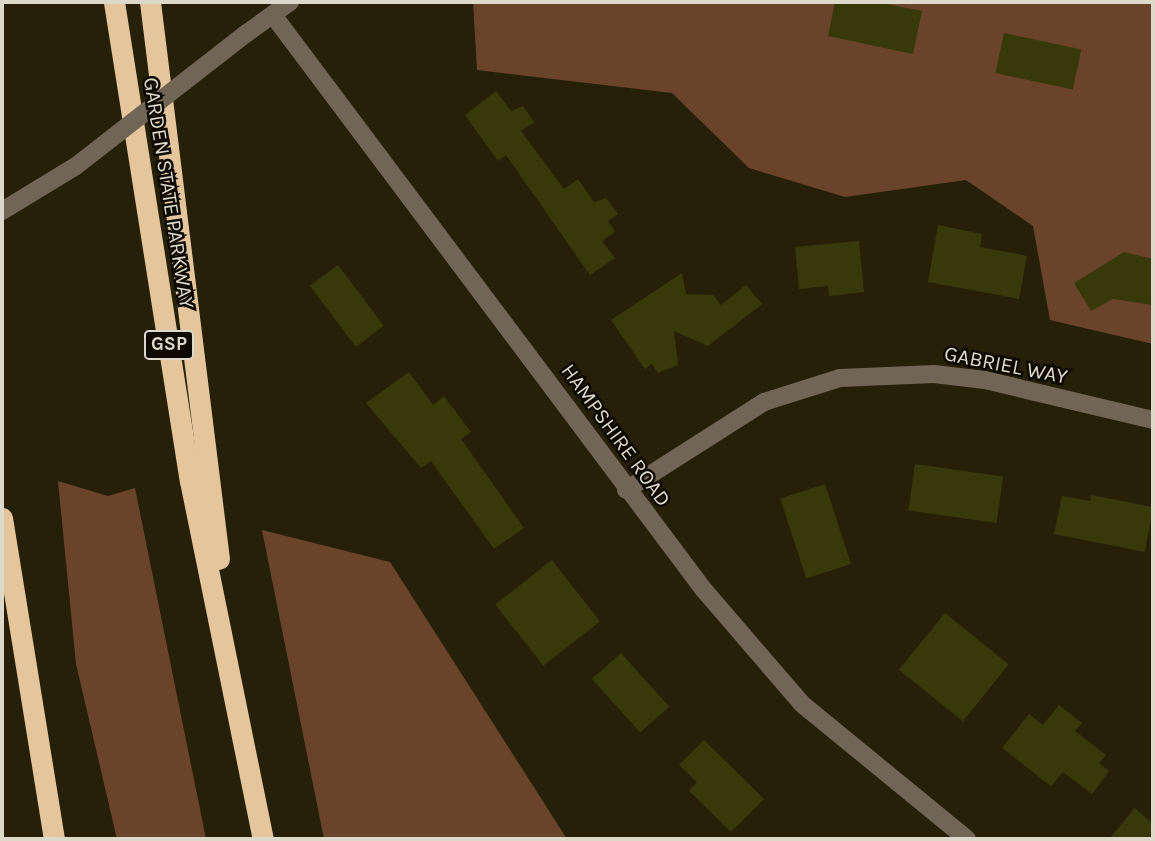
<!DOCTYPE html>
<style>
body{margin:0}
#map{position:relative;width:1155px;height:841px;overflow:hidden;background:#272008;font-family:Karla,sans-serif}
div>[style]{position:absolute}
.forest>*{inset:0;background:#6a442a}
.building>*{inset:0;background:#37390a;transform-origin:0 0}
.minor>*{height:18px;margin:-9px;padding:0 9px;transform-origin:9px;border-radius:9px;background:#716555}
.highway>*{height:21px;margin:-10.5px;padding:0 10.5px;transform-origin:10.5px;border-radius:10.5px;background:#e5c69c}
.minor-bridge>*{height:18px;margin:-9px;padding:0 9px;transform-origin:9px;border-radius:9px;background:#716555}
span{translate:-50% -50%;white-space:nowrap;text-align:center;line-height:1.15;-webkit-text-stroke:5px #0d0a03;paint-order:stroke}
.shield-label span{padding:2px 5px;background:#0d0a03;border:2px solid;border-radius:5px;-webkit-text-stroke-width:0}
.shield-label{font-size:19px;color:#dcd8ca;font-weight:700}
.street-label{font-size:21px;color:#dcd8ca}
.frame{position:absolute;inset:0;border:4px solid #dcd8ca;pointer-events:none}
</style>
<div id="map">
<div class="forest">
<div style="clip-path:polygon(473px 2px,1153px 2px,1153px 344px,1050px 320px,1033px 226px,966px 180px,845px 197px,749px 168px,672px 93px,477px 70px)"></div>
<div style="clip-path:polygon(58px 481px,108px 496px,135px 488px,206px 839px,117px 839px,76px 664px)"></div>
<div style="clip-path:polygon(262px 530px,390px 562px,567px 839px,324px 839px)"></div>
</div>
<div class="building">
<div style="clip-path:polygon(835px 2px,876px 2px,922px 11px,913px 54px,828px 36px)"></div>
<div style="left:1004px;top:33px;width:79px;height:41px;rotate:12deg"></div>
<div style="clip-path:polygon(496px 91px,511px 111px,523px 106px,534px 122px,521px 131px,564px 189px,578px 179px,594px 202px,606px 198px,618px 214px,608px 221px,615px 232px,602px 241px,615px 258px,590px 275px,506px 155px,498px 161px,465px 115px)"></div>
<div style="clip-path:polygon(938px 225px,982px 234px,980px 247px,1027px 256px,1019px 299px,928px 282px)"></div>
<div style="clip-path:polygon(859px 241px,864px 292px,829px 296px,828px 286px,799px 289px,795px 247px)"></div>
<div style="clip-path:polygon(1124px 252px,1153px 259px,1153px 305px,1113px 299px,1091px 311px,1074px 283px)"></div>
<div style="left:338px;top:265px;width:76px;height:35px;rotate:53deg"></div>
<div style="clip-path:polygon(682px 273px,686px 294px,713px 295px,721px 305px,746px 285px,762px 304px,708px 346px,674px 331px,678px 365px,658px 373px,652px 364px,645px 369px,611px 320px)"></div>
<div style="clip-path:polygon(409px 372px,433px 405px,444px 396px,471px 432px,461px 439px,524px 528px,494px 549px,431px 461px,421px 468px,366px 403px)"></div>
<div style="left:915px;top:464px;width:89px;height:47px;rotate:8deg"></div>
<div style="left:825px;top:484px;width:84px;height:47px;rotate:72deg"></div>
<div style="clip-path:polygon(1091px 495px,1153px 507px,1145px 552px,1054px 534px,1062px 496px,1090px 501px)"></div>
<div style="left:552px;top:560px;width:78px;height:72px;rotate:52deg"></div>
<div style="left:945px;top:613px;width:82px;height:73px;rotate:39deg"></div>
<div style="left:621px;top:653px;width:72px;height:39px;rotate:48deg"></div>
<div style="clip-path:polygon(1059px 705px,1082px 723px,1075px 731px,1106px 755px,1099px 763px,1109px 771px,1092px 794px,1063px 772px,1051px 786px,1002px 748px,1029px 714px,1043px 725px)"></div>
<div style="clip-path:polygon(704px 740px,764px 799px,731px 832px,689px 791px,697px 782px,679px 765px)"></div>
<div style="clip-path:polygon(1135px 808px,1153px 824px,1153px 839px,1109px 839px)"></div>
</div>
<div class="minor">
<div style="left:273px;top:15px;width:719px;rotate:53.15deg"></div>
<div style="left:704px;top:590px;width:150px;rotate:49.3deg"></div>
<div style="left:802px;top:704px;width:213px;rotate:39.3deg"></div>
<div style="left:247px;top:33px;width:53px;rotate:-35.8deg"></div>
<div style="left:626px;top:490px;width:164px;rotate:-32.5deg"></div>
<div style="left:764px;top:402px;width:80px;rotate:-17.5deg"></div>
<div style="left:840px;top:378px;width:94px;rotate:-2.4deg"></div>
<div style="left:934px;top:374px;width:51px;rotate:6.7deg"></div>
<div style="left:985px;top:380px;width:173px;rotate:13.4deg"></div>
</div>
<div class="highway">
<div style="left:114px;top:2px;width:485px;rotate:81deg"></div>
<div style="left:190px;top:481px;width:365px;rotate:78.5deg"></div>
<div style="left:150px;top:2px;width:561px;rotate:82.94deg"></div>
<div style="left:2px;top:518px;width:325px;rotate:80.8deg"></div>
</div>
<div class="minor-bridge">
<div style="left:2px;top:211px;width:87px;rotate:-31.3deg"></div>
<div style="left:76px;top:166px;width:217px;rotate:-37.9deg"></div>
</div>
<div class="shield-label">
<span style="left:169px;top:345px">GSP</span>
</div>
<div class="street-label">
<span style="left:169px;top:193px;rotate:81deg">GARDEN STATE PARKWAY</span>
<span style="left:1006px;top:365px;rotate:11deg">GABRIEL WAY</span>
<span style="left:616px;top:435px;rotate:54deg">HAMPSHIRE ROAD</span>
</div>
<div class="frame"></div>
</div>
